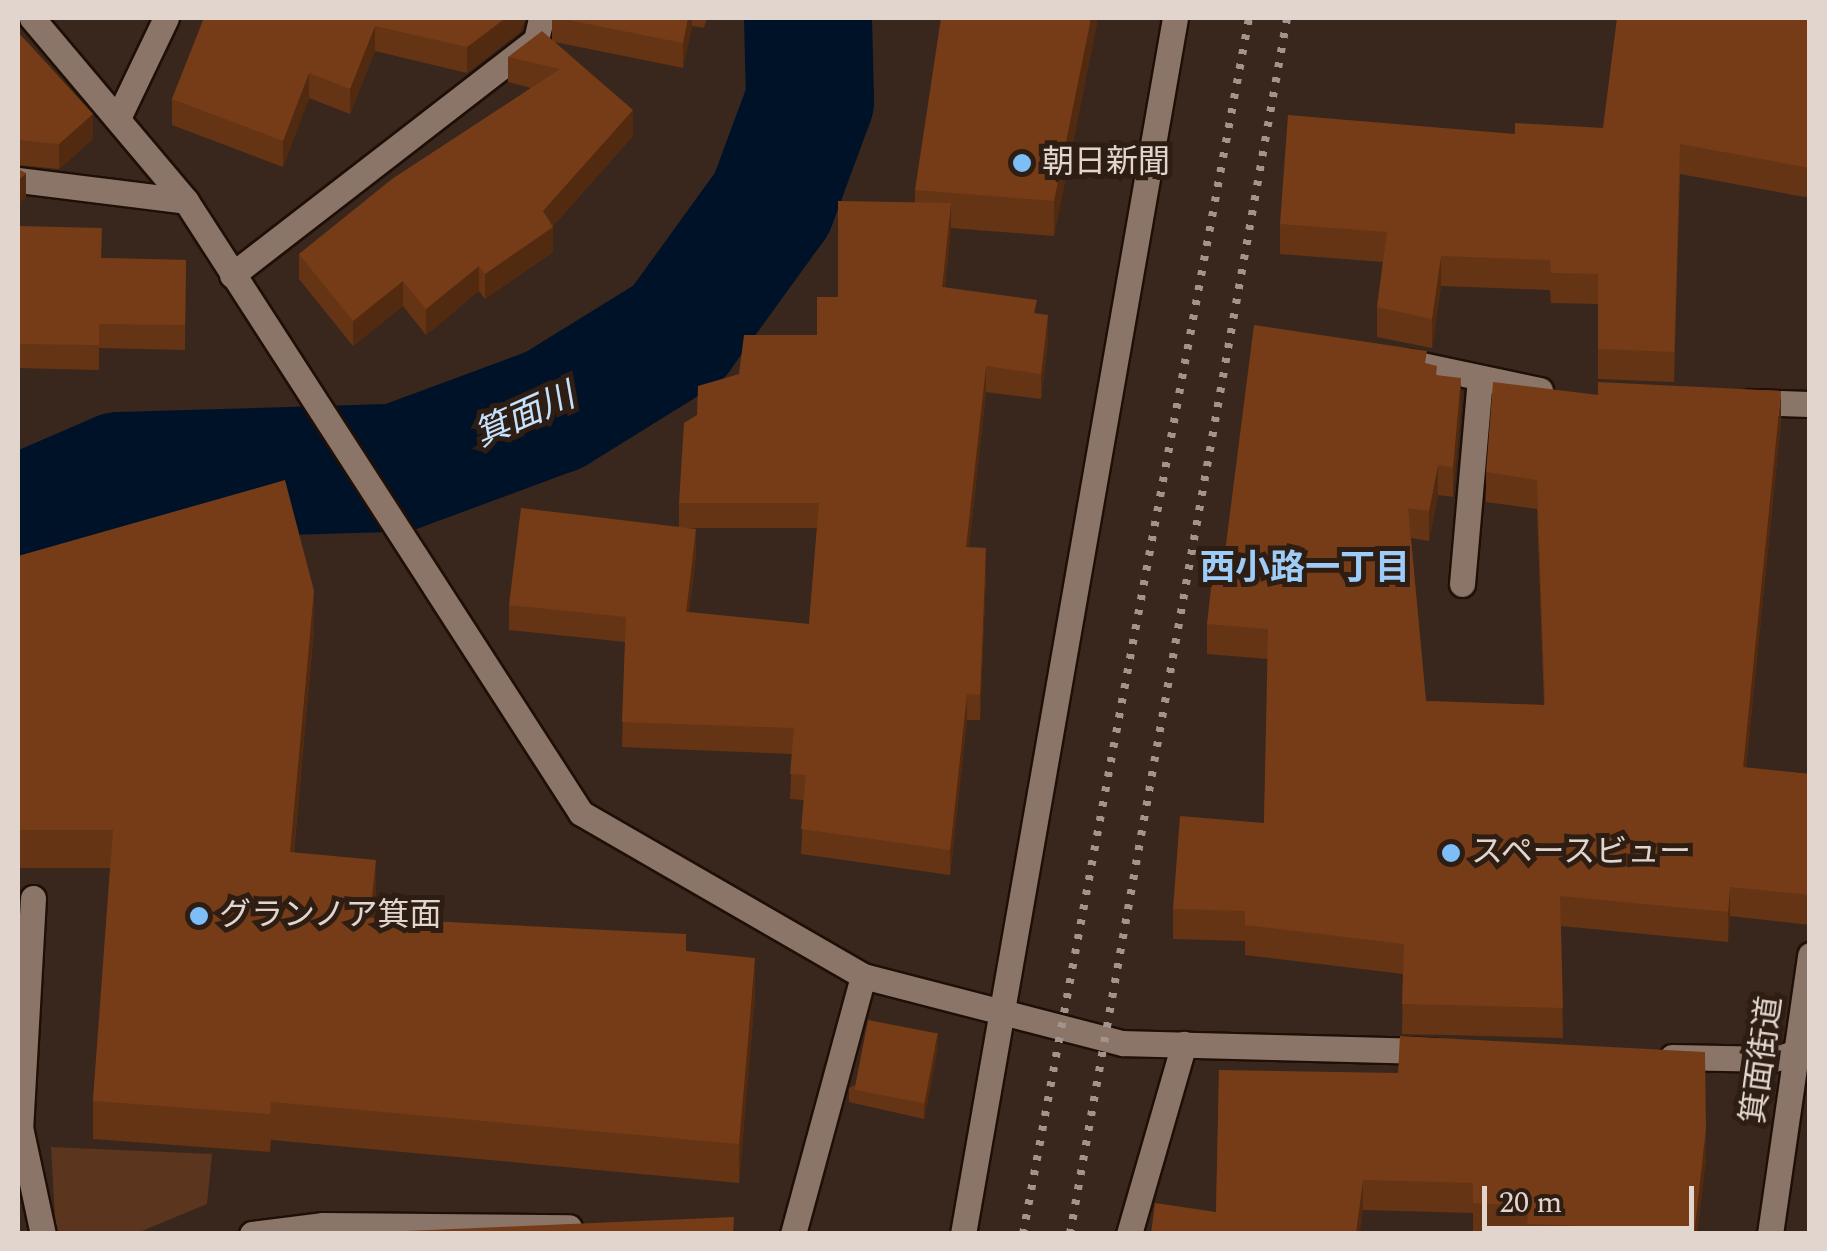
<!DOCTYPE html>
<meta charset="utf-8">
<style>
body{margin:0}
#map{position:relative;width:1827px;height:1251px;overflow:hidden;background:#39271d;font-family:Spectral,"Noto Sans JP",serif}
div>[style]{position:absolute}
.green>*{inset:0;background:#5c351e}
.river>*{height:128px;margin:-64px;padding:0 64px;transform-origin:64px;border-radius:64px;background:#001228}
.roads{filter:drop-shadow(2px 0 #1f0f06) drop-shadow(-2px 0 #1f0f06) drop-shadow(0 2px #1f0f06) drop-shadow(0 -2px #1f0f06)}
.minor>*{height:25px;margin:-12.5px;padding:0 12.5px;transform-origin:12.5px;border-radius:12.5px;background:#8b7569}
.rail>*{height:8px;margin-top:-4px;transform-origin:0;background:repeating-linear-gradient(90deg,#a2948c 0 5px,transparent 0 15px)}
.wall>*{inset:0;background:#653414}
.shaded-wall>*{inset:0;background:#522a10;transform-origin:0 0}
.building>*{inset:0;background:#753c17;transform-origin:0 0}
.dots>*{width:28px;height:28px;translate:-50% -50%;box-sizing:border-box;border:5px solid #2e1d13;border-radius:50%}
span{translate:-50% -50%;white-space:nowrap;text-align:center;line-height:1.15;-webkit-text-stroke:10px #2e1d13;paint-order:stroke}
.poi-label{font-size:32px;color:#e1d5ce}
.left{translate:0 -50%;text-align:left}
.street-label{font-size:32px;color:#e1d5ce}
.water-label{font-size:35px;color:#c4e1fd;font-style:italic}
.neighbourhood-label{font-size:35px;color:#9dccf8;font-weight:700}
.frame{position:absolute;inset:0;border:20px solid #e1d5ce;pointer-events:none}
.scale{position:absolute;left:1482px;top:1186px;width:212px;height:45px;box-sizing:border-box;border:5px solid #e1d5ce;border-top:0;padding-left:12px;font-size:30px;line-height:35px;white-space:nowrap;color:#e1d5ce;-webkit-text-stroke:8px #2e1d13;paint-order:stroke}
</style>
<div id="map">
<div class="green">
<div style="clip-path:polygon(51px 1147px,212px 1154px,207px 1204px,137px 1233px,56px 1233px)"></div>
</div>
<div class="river">
<div style="left:18px;top:520px;width:111px;rotate:-23.3deg"></div>
<div style="left:120px;top:476px;width:277px;rotate:-1.7deg"></div>
<div style="left:397px;top:468px;width:167px;rotate:-20.3deg"></div>
<div style="left:554px;top:410px;width:146px;rotate:-31.8deg"></div>
<div style="left:678px;top:333px;width:160px;rotate:-54.1deg"></div>
<div style="left:772px;top:203px;width:110px;rotate:-69.7deg"></div>
<div style="left:810px;top:100px;width:82px;rotate:-91.4deg"></div>
</div>
<div class="roads">
<div class="minor">
<div style="left:32px;top:18px;width:239px;rotate:49.9deg"></div>
<div style="left:186px;top:201px;width:728px;rotate:57.16deg"></div>
<div style="left:581px;top:813px;width:326px;rotate:30deg"></div>
<div style="left:863px;top:976px;width:268px;rotate:14.5deg"></div>
<div style="left:1123px;top:1043px;width:309px;rotate:1.5deg"></div>
<div style="left:118px;top:118px;width:111px;rotate:-64.4deg"></div>
<div style="left:18px;top:180px;width:169px;rotate:7.1deg"></div>
<div style="left:232px;top:275px;width:384px;rotate:-37.7deg"></div>
<div style="left:536px;top:40px;width:23px;rotate:-77deg"></div>
<div style="left:1408px;top:362px;width:135px;rotate:12deg"></div>
<div style="left:1750px;top:402px;width:60px;rotate:1.9deg"></div>
<div style="left:1462px;top:584px;width:206px;rotate:-85deg"></div>
<div style="left:33px;top:898px;width:229px;rotate:93.2deg"></div>
<div style="left:20px;top:1127px;width:109px;rotate:77.9deg"></div>
<div style="left:1672px;top:1057px;width:102px;rotate:1.1deg"></div>
<div style="left:1774px;top:1059px;width:37px;rotate:-16deg"></div>
<div style="left:252px;top:1234px;width:72px;rotate:-7.2deg"></div>
<div style="left:323px;top:1225px;width:246px;rotate:0.5deg"></div>
<div style="left:793px;top:1234px;width:267px;rotate:-74.8deg"></div>
<div style="left:963px;top:1234px;width:1234px;rotate:-80.11deg"></div>
<div style="left:1129px;top:1234px;width:198px;rotate:-73.9deg"></div>
<div style="left:1770px;top:1234px;width:282px;rotate:-81.8deg"></div>
</div>
</div>
<div class="rail">
<div style="left:1023px;top:1234px;width:1237px;rotate:-79.47deg"></div>
<div style="left:1070px;top:1234px;width:1235px;rotate:-79.88deg"></div>
</div>
<div class="wall">
<div style="clip-path:polygon(204px 18px,521px 31px,467px 73px,375px 51px,350px 114px,309px 98px,283px 167px,172px 125px,172px 99px)"></div>
<div style="clip-path:polygon(552px 18px,707px 18px,704px 28px,692px 26px,683px 68px,555px 42px,633px 136px,553px 226px,553px 252px,485px 299px,479px 291px,426px 335px,403px 306px,353px 346px,299px 279px,299px 254px,531px 88px,508px 82px,508px 57px,552px 40px)"></div>
<div style="clip-path:polygon(evenodd,1098px 18px,1054px 236px,951px 228px,945px 287px,1037px 314px,1048px 340px,1041px 399px,986px 392px,969px 547px,986px 574px,980px 720px,967px 720px,950px 875px,801px 854px,804px 800px,790px 799px,792px 754px,622px 747px,625px 642px,509px 630px,509px 605px,679px 527px,679px 503px,697px 415px,739px 374px,817px 335px,838px 297px,915px 203px,915px 190px,1098px 18px,687px 528px,817px 528px,809px 624px,689px 612px,696px 555px,687px 528px)"></div>
<div style="clip-path:polygon(1810px 18px,1810px 198px,1680px 174px,1674px 382px,1598px 379px,1598px 304px,1551px 303px,1550px 290px,1441px 286px,1432px 348px,1377px 337px,1377px 307px,1383px 262px,1280px 254px,1280px 224px,1515px 134px,1603px 128px)"></div>
<div style="clip-path:polygon(18px 32px,93px 139px,59px 169px,18px 165px)"></div>
<div style="clip-path:polygon(18px 226px,102px 258px,186px 260px,185px 350px,99px 348px,99px 370px,18px 368px)"></div>
<div style="clip-path:polygon(1427px 364px,1437px 375px,1461px 408px,1453px 497px,1438px 495px,1429px 541px,1411px 538px,1426px 701px,1544px 705px,1537px 509px,1486px 502px,1486px 472px,1781px 421px,1746px 768px,1810px 774px,1810px 925px,1730px 916px,1728px 942px,1561px 926px,1563px 1038px,1402px 1034px,1403px 974px,1245px 955px,1245px 941px,1173px 939px,1173px 909px,1264px 823px,1268px 659px,1207px 654px,1207px 624px,1225px 552px)"></div>
<div style="clip-path:polygon(18px 556px,314px 629px,294px 852px,376px 899px,374px 918px,686px 951px,755px 996px,739px 1183px,271px 1140px,270px 1152px,93px 1139px,93px 1101px,110px 868px,18px 868px)"></div>
<div style="clip-path:polygon(938px 1047px,924px 1119px,849px 1102px,849px 1088px)"></div>
<div style="clip-path:polygon(1219px 1070px,1706px 1159px,1697px 1234px,1473px 1233px,1473px 1213px,1363px 1210px,1216px 1212px)"></div>
</div>
<div class="shaded-wall">
<div style="clip-path:polygon(506px 18px,526px 18px,521px 31px,467px 73px,467px 47px)"></div>
<div style="clip-path:polygon(688px 18px,692px 18px,692px 26px,683px 68px,683px 43px)"></div>
<div style="clip-path:polygon(1091px 18px,1098px 18px,1054px 236px,1054px 201px)"></div>
<div style="clip-path:polygon(375px 26px,375px 51px,350px 114px,350px 89px)"></div>
<div style="clip-path:polygon(309px 73px,309px 98px,283px 167px,283px 141px)"></div>
<div style="clip-path:polygon(633px 110px,633px 136px,549px 230px,553px 227px,553px 252px,485px 299px,485px 274px)"></div>
<div style="clip-path:polygon(93px 114px,93px 139px,59px 169px,59px 144px)"></div>
<div style="left:19px;top:139px;width:25px;height:1px;rotate:90deg"></div>
<div style="clip-path:polygon(26px 173px,26px 197px,18px 204px,18px 180px)"></div>
<div style="clip-path:polygon(951px 203px,951px 229px,942px 313px,942px 287px)"></div>
<div style="clip-path:polygon(1441px 256px,1441px 286px,1432px 348px,1432px 319px)"></div>
<div style="clip-path:polygon(479px 266px,479px 291px,426px 335px,426px 309px)"></div>
<div style="clip-path:polygon(403px 281px,403px 306px,353px 346px,353px 321px)"></div>
<div style="clip-path:polygon(1048px 315px,1048px 340px,1041px 399px,1041px 374px)"></div>
<div style="clip-path:polygon(986px 366px,986px 392px,966px 573px,966px 547px)"></div>
<div style="clip-path:polygon(1461px 378px,1461px 408px,1453px 497px,1453px 467px)"></div>
<div style="clip-path:polygon(1781px 391px,1781px 421px,1743px 797px,1743px 767px)"></div>
<div style="clip-path:polygon(1438px 465px,1438px 495px,1429px 541px,1429px 511px)"></div>
<div style="clip-path:polygon(696px 529px,696px 555px,686px 637px,686px 612px)"></div>
<div style="clip-path:polygon(986px 548px,986px 574px,980px 720px,980px 695px)"></div>
<div style="clip-path:polygon(314px 591px,314px 629px,290px 890px,290px 852px)"></div>
<div style="clip-path:polygon(967px 694px,967px 720px,950px 875px,950px 850px)"></div>
<div style="clip-path:polygon(376px 860px,376px 899px,370px 956px,370px 918px)"></div>
<div style="clip-path:polygon(1730px 887px,1730px 916px,1728px 942px,1728px 912px)"></div>
<div style="clip-path:polygon(755px 958px,755px 996px,739px 1183px,739px 1144px)"></div>
<div style="clip-path:polygon(938px 1033px,938px 1047px,924px 1119px,924px 1106px)"></div>
<div style="clip-path:polygon(1706px 1129px,1706px 1159px,1697px 1234px,1694px 1234px)"></div>
<div style="clip-path:polygon(1363px 1180px,1363px 1210px,1360px 1234px,1356px 1234px)"></div>
</div>
<div class="building">
<div style="clip-path:polygon(204px 18px,506px 18px,467px 47px,375px 26px,350px 89px,309px 73px,283px 141px,172px 99px)"></div>
<div style="clip-path:polygon(558px 18px,688px 18px,683px 43px)"></div>
<div style="clip-path:polygon(941px 18px,1091px 18px,1054px 201px,915px 190px)"></div>
<div style="clip-path:polygon(1617px 18px,1810px 18px,1810px 168px,1680px 144px,1674px 352px,1598px 349px,1598px 274px,1551px 273px,1550px 260px,1441px 256px,1432px 319px,1377px 307px,1387px 232px,1280px 224px,1288px 115px,1515px 134px,1515px 123px,1603px 128px)"></div>
<div style="clip-path:polygon(542px 31px,633px 110px,543px 211px,553px 227px,485px 274px,479px 266px,426px 309px,403px 281px,353px 321px,299px 254px,392px 179px,560px 69px,508px 57px)"></div>
<div style="clip-path:polygon(18px 32px,93px 114px,59px 144px,18px 140px)"></div>
<div style="clip-path:polygon(18px 169px,26px 173px,18px 180px)"></div>
<div style="clip-path:polygon(838px 201px,951px 203px,942px 287px,1037px 300px,1034px 313px,1048px 315px,1041px 374px,986px 366px,966px 547px,986px 548px,980px 695px,967px 694px,950px 850px,801px 829px,806px 775px,790px 774px,794px 728px,622px 722px,626px 617px,509px 605px,521px 508px,696px 529px,686px 612px,809px 624px,819px 503px,679px 503px,684px 423px,697px 415px,698px 386px,739px 374px,744px 335px,817px 335px,817px 297px,838px 297px)"></div>
<div style="clip-path:polygon(18px 226px,102px 228px,101px 258px,186px 260px,185px 325px,99px 324px,99px 345px,18px 344px)"></div>
<div style="clip-path:polygon(1254px 325px,1427px 351px,1425px 363px,1437px 366px,1436px 375px,1461px 378px,1453px 467px,1438px 465px,1429px 511px,1408px 508px,1426px 701px,1545px 705px,1537px 480px,1486px 472px,1493px 382px,1598px 395px,1598px 382px,1781px 391px,1743px 767px,1810px 774px,1810px 895px,1730px 887px,1728px 912px,1560px 896px,1563px 1008px,1402px 1004px,1404px 944px,1245px 925px,1245px 911px,1173px 909px,1180px 816px,1264px 823px,1268px 629px,1207px 624px,1215px 552px,1225px 552px)"></div>
<div style="clip-path:polygon(285px 480px,314px 591px,290px 852px,376px 860px,370px 918px,686px 934px,686px 951px,755px 958px,739px 1144px,271px 1102px,270px 1114px,93px 1101px,113px 830px,18px 830px,18px 556px)"></div>
<div style="left:868px;top:1020px;width:71px;height:71px;rotate:11deg"></div>
<div style="clip-path:polygon(1400px 1036px,1705px 1052px,1706px 1129px,1694px 1234px,1580px 1234px,1581px 1226px,1527px 1224px,1529px 1206px,1473px 1203px,1473px 1183px,1363px 1180px,1356px 1234px,1151px 1234px,1155px 1203px,1216px 1212px,1219px 1070px,1398px 1073px)"></div>
<div style="clip-path:polygon(734px 1217px,733px 1234px,336px 1234px)"></div>
</div>
<div class="dots">
<div style="left:1022px;top:163px;background:#7dbef9"></div>
<div style="left:1451px;top:853px;background:#7dbef9"></div>
<div style="left:199px;top:916px;background:#7dbef9"></div>
</div>
<div class="poi-label">
<span class="left" style="left:1042px;top:163px">朝日新聞</span>
<span class="left" style="left:1471px;top:853px">スペースビュー</span>
<span class="left" style="left:219px;top:916px">グランノア箕面</span>
</div>
<div class="street-label">
<span style="left:1763px;top:1060px;rotate:-82deg">箕面街道</span>
</div>
<div class="water-label">
<span style="left:525px;top:416px;rotate:-24deg">箕面川</span>
</div>
<div class="neighbourhood-label">
<span style="left:1305px;top:569px">西小路一丁目</span>
</div>
<div class="frame"></div>
<div class="scale">20 m</div>
</div>
